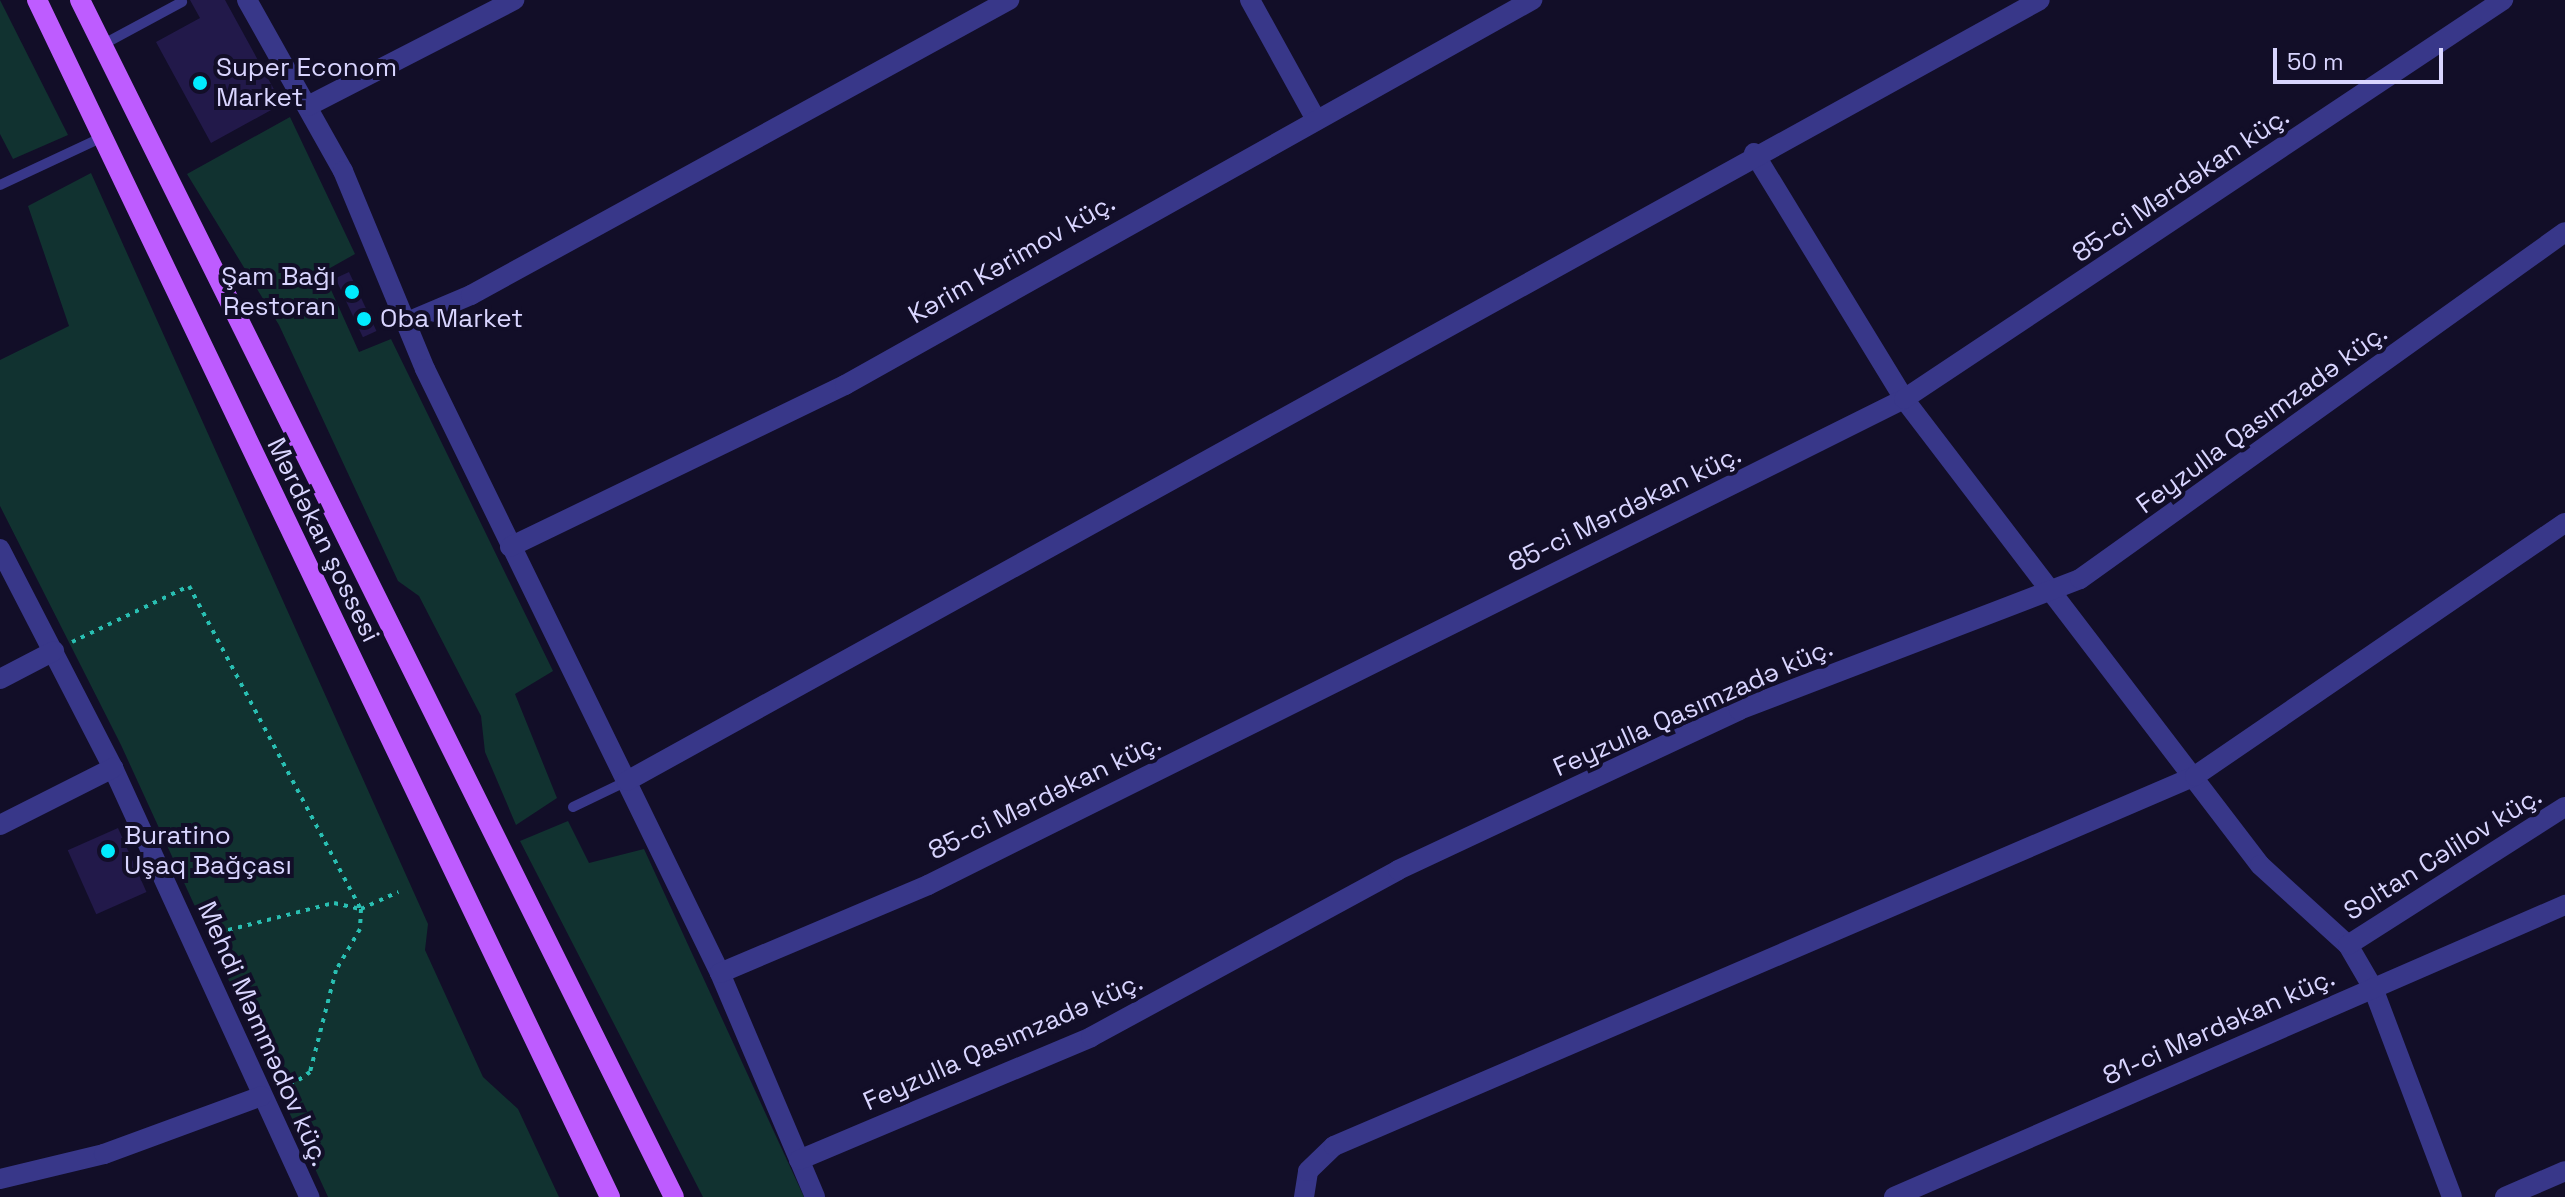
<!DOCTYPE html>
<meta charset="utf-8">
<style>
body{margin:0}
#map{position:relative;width:2565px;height:1197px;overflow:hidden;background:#120e28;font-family:"Space Grotesk",sans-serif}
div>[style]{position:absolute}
.green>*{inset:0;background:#113230}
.building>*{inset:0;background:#22194a;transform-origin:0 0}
.path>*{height:4px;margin-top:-2px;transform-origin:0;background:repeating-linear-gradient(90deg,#29bfb2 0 4px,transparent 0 10px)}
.service>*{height:10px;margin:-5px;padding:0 5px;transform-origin:5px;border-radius:5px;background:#383789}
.minor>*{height:20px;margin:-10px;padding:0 10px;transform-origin:10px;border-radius:10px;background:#383789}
.primary>*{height:20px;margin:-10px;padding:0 10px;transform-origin:10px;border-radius:10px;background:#be5cff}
.dots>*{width:22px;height:22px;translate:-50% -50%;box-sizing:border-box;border:4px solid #120e28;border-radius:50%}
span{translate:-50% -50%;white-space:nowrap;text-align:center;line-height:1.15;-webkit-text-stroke:8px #120e28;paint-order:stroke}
.poi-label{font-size:26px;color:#d9d5ff}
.left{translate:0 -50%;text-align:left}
.right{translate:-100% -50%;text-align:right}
.street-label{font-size:26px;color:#d9d5ff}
.scale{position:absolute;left:2273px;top:48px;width:170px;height:36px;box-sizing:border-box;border:4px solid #d9d5ff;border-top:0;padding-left:10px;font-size:24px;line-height:28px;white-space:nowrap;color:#d9d5ff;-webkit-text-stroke:6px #120e28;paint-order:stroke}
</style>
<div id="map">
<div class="green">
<div style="clip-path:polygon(0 0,68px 135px,13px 159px,0 134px)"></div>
<div style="clip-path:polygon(290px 117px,355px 254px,323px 272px,359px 352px,391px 339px,553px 671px,515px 694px,557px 798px,516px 825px,485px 752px,481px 716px,419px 596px,398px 581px,279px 325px,187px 174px)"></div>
<div style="clip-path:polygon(91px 173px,428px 924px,425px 950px,483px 1077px,518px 1109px,559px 1197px,328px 1197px,121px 745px,0 506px,0 360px,69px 326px,28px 206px)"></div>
<div style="clip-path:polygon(568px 821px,589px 863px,644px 849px,804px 1197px,703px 1197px,520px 841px)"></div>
</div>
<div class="building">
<div style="clip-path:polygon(190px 0,225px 0,282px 104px,211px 143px,156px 42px,200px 18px)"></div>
<div style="left:349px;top:272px;width:65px;height:15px;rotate:65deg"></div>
<div style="left:118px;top:828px;width:70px;height:55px;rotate:66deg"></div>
</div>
<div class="path">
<div style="left:72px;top:642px;width:130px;rotate:-25.6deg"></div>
<div style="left:189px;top:586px;width:366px;rotate:62deg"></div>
<div style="left:361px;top:909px;width:20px;rotate:93deg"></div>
<div style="left:360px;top:929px;width:48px;rotate:120.3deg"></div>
<div style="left:336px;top:970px;width:105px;rotate:104.3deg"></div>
<div style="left:310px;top:1072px;width:32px;rotate:145deg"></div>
<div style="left:209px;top:935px;width:129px;rotate:-14.4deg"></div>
<div style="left:334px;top:903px;width:28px;rotate:13deg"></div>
<div style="left:361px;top:909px;width:41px;rotate:-24.7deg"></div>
</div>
<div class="service">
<div style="left:102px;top:45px;width:91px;rotate:-28.3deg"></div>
<div style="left:0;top:185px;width:114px;rotate:-25deg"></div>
<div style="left:573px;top:807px;width:60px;rotate:-25.7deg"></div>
</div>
<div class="minor">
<div style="left:247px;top:0;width:196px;rotate:60.7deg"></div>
<div style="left:343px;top:171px;width:214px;rotate:67.5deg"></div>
<div style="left:425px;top:369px;width:672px;rotate:63.97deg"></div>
<div style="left:720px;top:973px;width:243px;rotate:67deg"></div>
<div style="left:1250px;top:0;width:132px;rotate:61.1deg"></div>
<div style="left:308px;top:106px;width:232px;rotate:-27.2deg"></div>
<div style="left:1754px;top:153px;width:288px;rotate:58.6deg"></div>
<div style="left:1904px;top:399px;width:586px;rotate:52.62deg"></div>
<div style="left:2260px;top:865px;width:119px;rotate:42.3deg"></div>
<div style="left:2348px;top:945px;width:50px;rotate:59.8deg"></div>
<div style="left:2373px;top:988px;width:223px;rotate:69.3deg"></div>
<div style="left:405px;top:323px;width:72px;rotate:-23deg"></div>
<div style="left:471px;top:295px;width:614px;rotate:-28.74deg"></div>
<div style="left:510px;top:547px;width:372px;rotate:-25.8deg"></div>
<div style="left:845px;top:385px;width:788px;rotate:-29.27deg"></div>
<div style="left:0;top:549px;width:246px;rotate:62.7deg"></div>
<div style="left:113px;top:768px;width:472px;rotate:65.4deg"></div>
<div style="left:0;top:679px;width:61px;rotate:-27.4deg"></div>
<div style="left:627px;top:781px;width:1614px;rotate:-28.93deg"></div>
<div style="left:0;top:825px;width:127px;rotate:-26.8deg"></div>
<div style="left:2348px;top:945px;width:257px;rotate:-32.5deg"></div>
<div style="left:720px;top:973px;width:226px;rotate:-22.9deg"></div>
<div style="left:928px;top:885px;width:1090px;rotate:-26.47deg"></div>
<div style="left:1904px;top:399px;width:720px;rotate:-33.67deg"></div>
<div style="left:799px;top:1160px;width:317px;rotate:-22.8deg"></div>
<div style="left:1091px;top:1037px;width:349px;rotate:-28.5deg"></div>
<div style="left:1398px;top:870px;width:377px;rotate:-25.1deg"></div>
<div style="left:1739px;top:710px;width:365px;rotate:-21deg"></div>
<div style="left:2080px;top:579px;width:596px;rotate:-35.58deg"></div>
<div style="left:0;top:1179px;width:107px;rotate:-13.5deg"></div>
<div style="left:104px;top:1154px;width:168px;rotate:-20.2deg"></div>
<div style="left:1304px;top:1197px;width:26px;rotate:-81deg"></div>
<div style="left:1308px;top:1171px;width:36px;rotate:-44deg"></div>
<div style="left:1334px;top:1146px;width:937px;rotate:-23.25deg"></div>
<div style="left:2195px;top:776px;width:448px;rotate:-34.4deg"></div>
<div style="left:1894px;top:1197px;width:732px;rotate:-23.52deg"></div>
<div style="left:2505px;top:1197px;width:65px;rotate:-23.4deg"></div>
</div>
<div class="primary">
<div style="left:37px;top:0;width:1327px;rotate:64.42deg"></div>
<div style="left:80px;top:0;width:1336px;rotate:63.61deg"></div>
</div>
<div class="dots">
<div style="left:200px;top:83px;background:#01ebff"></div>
<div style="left:352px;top:292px;background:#01ebff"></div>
<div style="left:364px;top:319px;background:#01ebff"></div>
<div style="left:108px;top:851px;background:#01ebff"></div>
</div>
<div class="poi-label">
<span class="left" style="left:216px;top:83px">Super Econom<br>Market</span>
<span class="right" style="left:336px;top:292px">Şam Bağı<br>Restoran</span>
<span class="left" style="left:380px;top:319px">Oba Market</span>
<span class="left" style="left:124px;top:851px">Buratino<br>Uşaq Bağçası</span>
</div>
<div class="street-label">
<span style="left:2181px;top:185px;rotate:-34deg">85-ci Mərdəkan küç.</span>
<span style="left:1012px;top:259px;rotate:-30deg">Kərim Kərimov küç.</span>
<span style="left:2262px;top:419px;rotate:-36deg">Feyzulla Qasımzadə küç.</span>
<span style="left:1625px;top:509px;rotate:-26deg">85-ci Mərdəkan küç.</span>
<span style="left:323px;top:540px;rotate:64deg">Mərdəkan şossesi</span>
<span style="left:1693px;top:708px;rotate:-24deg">Feyzulla Qasımzadə küç.</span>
<span style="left:1045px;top:797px;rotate:-26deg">85-ci Mərdəkan küç.</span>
<span style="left:2443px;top:854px;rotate:-32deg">Soltan Cəlilov küç.</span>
<span style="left:2219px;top:1027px;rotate:-24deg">81-ci Mərdəkan küç.</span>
<span style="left:263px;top:1034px;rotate:66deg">Mehdi Məmmədov küç.</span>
<span style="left:1003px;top:1042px;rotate:-24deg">Feyzulla Qasımzadə küç.</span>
</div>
<div class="scale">50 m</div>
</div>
